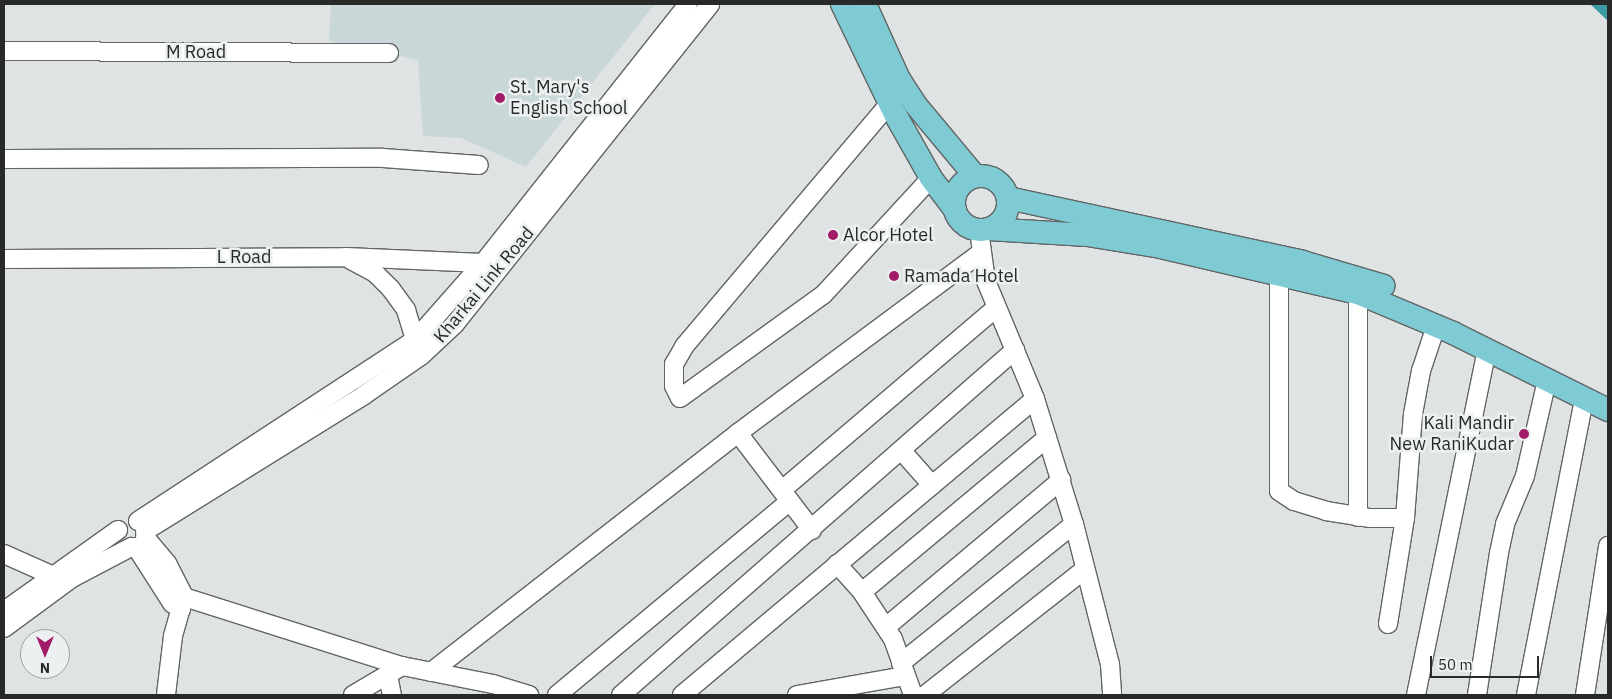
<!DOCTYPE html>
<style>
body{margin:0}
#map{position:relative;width:1612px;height:699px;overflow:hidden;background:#dfe3e3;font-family:"IBM Plex Sans",sans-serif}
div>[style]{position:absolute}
.built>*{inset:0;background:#c9d7d8}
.water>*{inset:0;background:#3d9ba5}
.roads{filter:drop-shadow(1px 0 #626566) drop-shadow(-1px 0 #626566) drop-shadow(0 1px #626566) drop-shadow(0 -1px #626566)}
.minor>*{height:18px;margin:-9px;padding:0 9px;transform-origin:9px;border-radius:9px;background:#fff}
.major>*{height:22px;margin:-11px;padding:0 11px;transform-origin:11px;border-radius:11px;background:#7ecbd3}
.major>.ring{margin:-11px;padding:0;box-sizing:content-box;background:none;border:22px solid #7ecbd3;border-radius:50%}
.dots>*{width:14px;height:14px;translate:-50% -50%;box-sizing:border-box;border:2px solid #ecf0f0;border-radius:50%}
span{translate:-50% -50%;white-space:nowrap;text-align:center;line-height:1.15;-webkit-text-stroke:5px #ecf0f0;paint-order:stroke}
.street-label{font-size:18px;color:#282a2a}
.poi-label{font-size:18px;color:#282a2a}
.left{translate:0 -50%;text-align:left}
.right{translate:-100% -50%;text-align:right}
.frame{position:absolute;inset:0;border:5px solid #282a2a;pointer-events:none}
.north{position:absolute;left:20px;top:629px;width:50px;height:50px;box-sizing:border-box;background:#ecf0f0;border:1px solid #9ea1a1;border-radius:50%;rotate:180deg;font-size:14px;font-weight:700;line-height:20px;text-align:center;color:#282a2a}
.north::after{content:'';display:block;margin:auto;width:18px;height:22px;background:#a11b69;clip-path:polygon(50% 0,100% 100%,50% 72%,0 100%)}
.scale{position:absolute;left:1430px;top:656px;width:109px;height:22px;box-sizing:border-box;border:2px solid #282a2a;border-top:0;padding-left:6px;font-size:15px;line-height:18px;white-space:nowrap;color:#282a2a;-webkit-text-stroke:4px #ecf0f0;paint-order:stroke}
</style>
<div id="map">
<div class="built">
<div style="clip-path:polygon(331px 4px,655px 4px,526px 167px,461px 138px,423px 136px,418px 60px,329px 41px)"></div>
</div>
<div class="water">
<div style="clip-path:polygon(1590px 4px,1608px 4px,1608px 21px)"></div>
</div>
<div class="roads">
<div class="minor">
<div style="left:4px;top:51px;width:385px;rotate:0.3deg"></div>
<div style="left:889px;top:104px;width:318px;rotate:130.2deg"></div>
<div style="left:684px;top:347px;width:20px;rotate:120deg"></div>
<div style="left:674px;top:364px;width:22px;rotate:90deg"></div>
<div style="left:674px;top:386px;width:13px;rotate:63deg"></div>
<div style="left:680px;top:398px;width:176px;rotate:-35.8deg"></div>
<div style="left:823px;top:295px;width:159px;rotate:-47.3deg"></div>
<div style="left:4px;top:159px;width:379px;rotate:-0.2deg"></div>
<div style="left:383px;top:158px;width:96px;rotate:4.2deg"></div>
<div style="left:979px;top:230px;width:51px;rotate:82.2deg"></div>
<div style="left:986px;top:281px;width:128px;rotate:67.4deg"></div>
<div style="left:1035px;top:399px;width:131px;rotate:72.7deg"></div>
<div style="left:1074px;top:524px;width:145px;rotate:75.6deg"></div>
<div style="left:1110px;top:664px;width:31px;rotate:86deg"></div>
<div style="left:4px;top:259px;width:342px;rotate:-0.3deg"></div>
<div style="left:346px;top:257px;width:137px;rotate:2.5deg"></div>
<div style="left:351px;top:260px;width:26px;rotate:28deg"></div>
<div style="left:374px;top:272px;width:24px;rotate:45deg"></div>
<div style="left:391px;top:289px;width:26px;rotate:54deg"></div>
<div style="left:406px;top:310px;width:31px;rotate:73deg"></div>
<div style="left:1279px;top:274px;width:217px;rotate:90deg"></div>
<div style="left:1279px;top:491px;width:18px;rotate:34deg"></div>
<div style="left:1294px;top:501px;width:34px;rotate:17deg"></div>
<div style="left:1326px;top:511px;width:45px;rotate:9deg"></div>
<div style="left:1370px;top:518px;width:35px"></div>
<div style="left:1358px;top:293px;width:224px;rotate:90deg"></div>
<div style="left:738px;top:433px;width:122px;rotate:52.7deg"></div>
<div style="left:901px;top:450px;width:47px;rotate:48.5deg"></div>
<div style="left:782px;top:490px;width:281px;rotate:-40.4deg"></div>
<div style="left:138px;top:521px;width:331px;rotate:-33.2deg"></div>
<div style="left:415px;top:340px;width:103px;rotate:-48.6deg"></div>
<div style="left:483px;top:263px;width:330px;rotate:-51.6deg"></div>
<div style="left:145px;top:531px;width:258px;rotate:-31.8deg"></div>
<div style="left:364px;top:395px;width:70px;rotate:-34.6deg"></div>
<div style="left:422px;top:355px;width:45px;rotate:-43.2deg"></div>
<div style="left:455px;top:324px;width:409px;rotate:-51.4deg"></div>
<div style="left:145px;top:537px;width:34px;rotate:50deg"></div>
<div style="left:167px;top:563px;width:38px;rotate:63deg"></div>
<div style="left:184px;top:597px;width:41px;rotate:105.8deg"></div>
<div style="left:173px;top:636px;width:59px;rotate:96.8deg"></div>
<div style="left:136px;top:547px;width:67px;rotate:57.3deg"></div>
<div style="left:172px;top:603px;width:11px;rotate:34deg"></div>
<div style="left:4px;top:554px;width:51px;rotate:24.1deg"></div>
<div style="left:837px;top:564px;width:38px;rotate:48deg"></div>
<div style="left:862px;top:592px;width:56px;rotate:56.6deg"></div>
<div style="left:893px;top:639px;width:59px;rotate:70.3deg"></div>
<div style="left:862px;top:592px;width:241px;rotate:-39.8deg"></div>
<div style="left:184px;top:597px;width:229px;rotate:17.6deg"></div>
<div style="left:402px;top:666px;width:93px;rotate:11.2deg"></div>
<div style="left:493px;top:684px;width:38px;rotate:17deg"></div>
<div style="left:4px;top:611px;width:140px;rotate:-35.4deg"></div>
<div style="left:1388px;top:624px;width:107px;rotate:-80.9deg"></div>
<div style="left:1405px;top:518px;width:104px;rotate:-85.6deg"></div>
<div style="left:1413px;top:414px;width:44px;rotate:-79.5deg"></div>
<div style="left:1421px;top:371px;width:47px;rotate:-71.6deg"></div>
<div style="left:886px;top:627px;width:229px;rotate:-40deg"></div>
<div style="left:4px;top:628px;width:84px;rotate:-36.3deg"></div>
<div style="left:72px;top:578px;width:67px;rotate:-27.7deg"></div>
<div style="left:901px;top:663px;width:222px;rotate:-38.8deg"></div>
<div style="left:431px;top:672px;width:389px;rotate:-37.9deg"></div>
<div style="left:738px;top:433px;width:302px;rotate:-36.6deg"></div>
<div style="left:388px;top:675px;width:20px;rotate:79deg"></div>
<div style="left:353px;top:695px;width:57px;rotate:-30.6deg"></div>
<div style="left:557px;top:695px;width:303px;rotate:-39.8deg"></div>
<div style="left:621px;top:695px;width:524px;rotate:-41.21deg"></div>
<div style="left:682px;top:695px;width:461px;rotate:-40deg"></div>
<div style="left:797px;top:695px;width:110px;rotate:-10deg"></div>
<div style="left:925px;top:695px;width:204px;rotate:-38.2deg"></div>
<div style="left:1416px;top:695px;width:352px;rotate:-78.4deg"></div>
<div style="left:1477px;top:695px;width:144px;rotate:-81.2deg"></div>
<div style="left:1499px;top:553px;width:30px;rotate:-78deg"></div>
<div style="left:1505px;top:524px;width:52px;rotate:-67.4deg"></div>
<div style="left:1525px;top:476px;width:98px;rotate:-77.1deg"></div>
<div style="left:1526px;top:695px;width:302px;rotate:-78.9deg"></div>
<div style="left:1585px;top:695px;width:151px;rotate:-81.2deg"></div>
</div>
<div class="major">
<div style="left:842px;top:4px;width:122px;rotate:64.3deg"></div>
<div style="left:895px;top:114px;width:73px;rotate:60.6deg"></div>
<div style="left:931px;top:178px;width:40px;rotate:53deg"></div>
<div style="left:865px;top:4px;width:82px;rotate:65.6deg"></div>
<div style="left:899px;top:79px;width:30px;rotate:57deg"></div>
<div style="left:915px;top:104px;width:94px;rotate:50.2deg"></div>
<div class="ring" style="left:954px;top:176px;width:32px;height:32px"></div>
<div style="left:1008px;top:198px;width:302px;rotate:12.2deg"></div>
<div style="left:1303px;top:262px;width:84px;rotate:16.5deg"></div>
<div style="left:988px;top:229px;width:99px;rotate:3.5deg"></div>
<div style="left:1087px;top:235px;width:70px;rotate:9.1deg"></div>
<div style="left:1156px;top:246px;width:207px;rotate:13.1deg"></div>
<div style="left:1358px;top:293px;width:103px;rotate:22.8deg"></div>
<div style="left:1453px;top:333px;width:173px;rotate:26.4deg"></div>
</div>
</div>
<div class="dots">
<div style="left:500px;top:98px;background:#a11b69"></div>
<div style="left:833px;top:235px;background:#a11b69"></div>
<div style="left:894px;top:276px;background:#a11b69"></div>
<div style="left:1524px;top:434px;background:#a11b69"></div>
</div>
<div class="street-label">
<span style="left:196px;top:52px">M Road</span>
<span style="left:244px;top:257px">L Road</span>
<span style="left:484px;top:285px;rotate:-50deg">Kharkai Link Road</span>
</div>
<div class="poi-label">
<span class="left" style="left:510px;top:98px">St. Mary's<br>English School</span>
<span class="left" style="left:843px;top:235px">Alcor Hotel</span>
<span class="left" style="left:904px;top:276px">Ramada Hotel</span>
<span class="right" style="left:1514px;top:434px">Kali Mandir<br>New RaniKudar</span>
</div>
<div class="frame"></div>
<div class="north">N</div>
<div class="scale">50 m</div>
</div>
